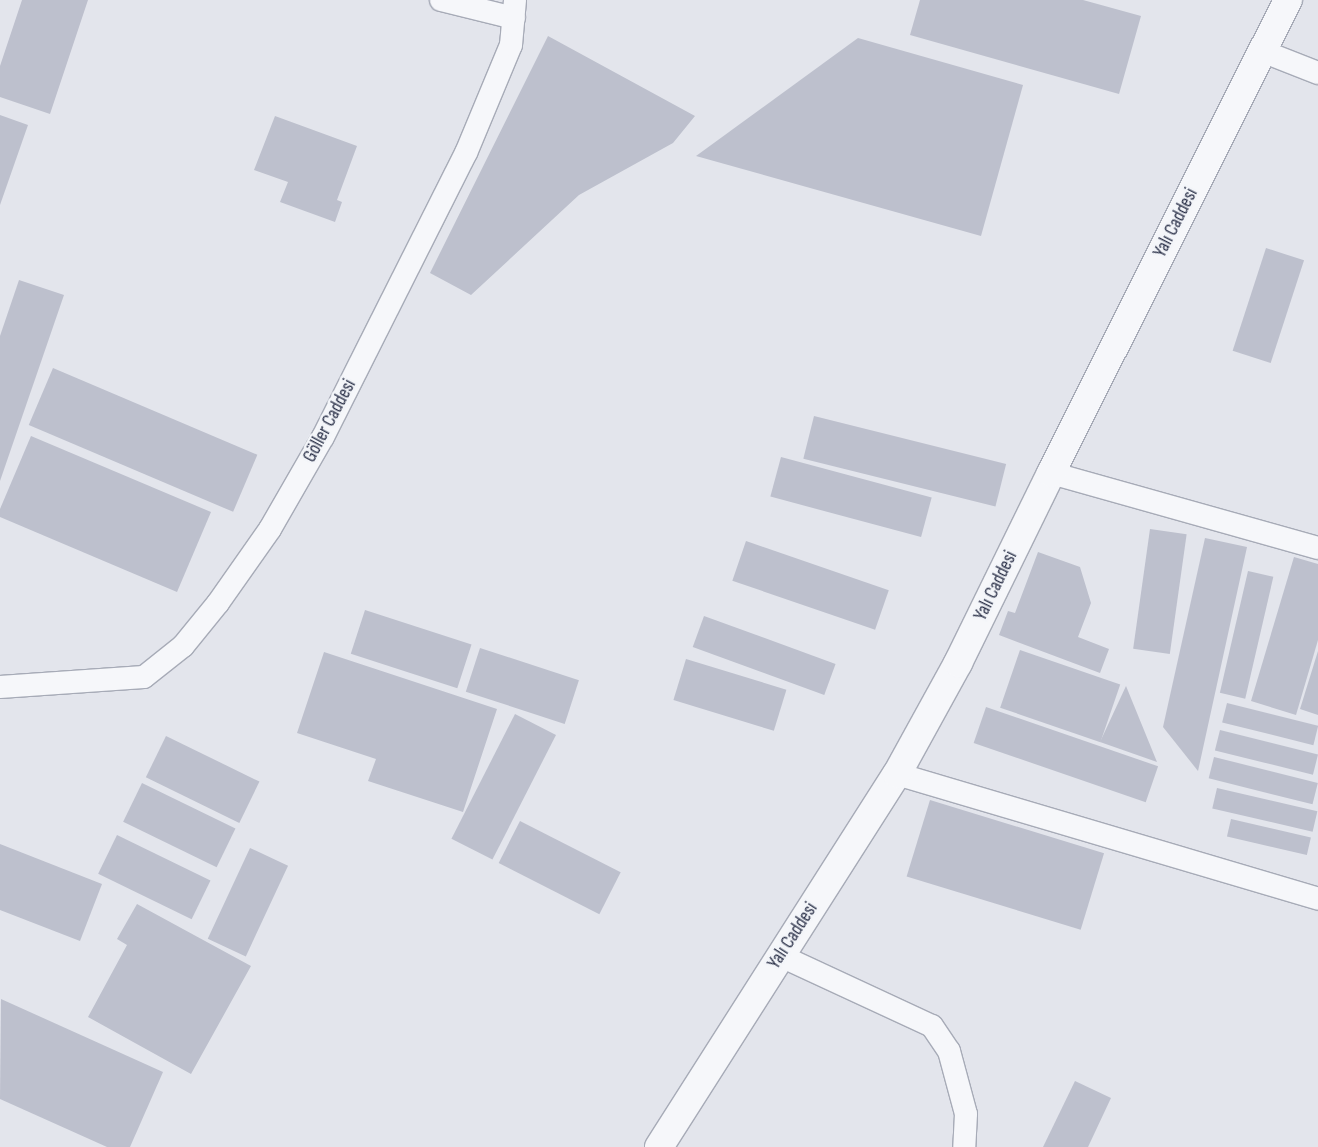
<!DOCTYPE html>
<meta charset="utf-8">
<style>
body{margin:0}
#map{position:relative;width:1318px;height:1147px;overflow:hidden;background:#e3e5ec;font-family:"Sofia Sans Condensed",sans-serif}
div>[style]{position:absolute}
.building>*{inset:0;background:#bdc0cd;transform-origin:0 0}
.roads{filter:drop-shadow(1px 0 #a7abb7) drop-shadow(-1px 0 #a7abb7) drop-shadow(0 1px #a7abb7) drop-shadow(0 -1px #a7abb7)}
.minor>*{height:22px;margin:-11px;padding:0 11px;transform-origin:11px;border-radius:11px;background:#f6f7fa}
.tertiary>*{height:28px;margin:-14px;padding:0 14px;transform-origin:14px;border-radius:14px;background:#f6f7fa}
span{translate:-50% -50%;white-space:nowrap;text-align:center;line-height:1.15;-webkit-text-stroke:5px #f3f5f9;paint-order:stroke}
.street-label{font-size:19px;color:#292f47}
</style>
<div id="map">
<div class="building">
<div style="clip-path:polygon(22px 0,88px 0,50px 114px,0 97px,0 66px)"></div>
<div style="clip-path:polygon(920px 0,1083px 0,1141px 16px,1119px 94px,910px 35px)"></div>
<div style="clip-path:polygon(548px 36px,695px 116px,673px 143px,579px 195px,471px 295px,430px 273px)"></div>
<div style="clip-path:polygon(858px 38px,1023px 85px,981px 236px,696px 156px)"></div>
<div style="clip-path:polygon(0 115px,28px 125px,0 205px)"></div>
<div style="clip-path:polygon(275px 116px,357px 146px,337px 200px,342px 202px,335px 222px,280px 202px,288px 182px,254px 170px)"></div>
<div style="left:1266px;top:248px;width:40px;height:108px;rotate:18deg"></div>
<div style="clip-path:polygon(19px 280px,64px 295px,0 481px,0 336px)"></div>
<div style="left:53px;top:368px;width:222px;height:62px;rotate:23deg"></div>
<div style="left:814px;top:416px;width:198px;height:44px;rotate:14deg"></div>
<div style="clip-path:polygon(31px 436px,211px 512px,177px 592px,0 517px,0 509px)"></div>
<div style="left:781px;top:457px;width:156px;height:41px;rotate:15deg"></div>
<div style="left:1150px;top:529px;width:37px;height:121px;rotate:8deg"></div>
<div style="clip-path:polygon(1205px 538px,1247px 547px,1198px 771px,1163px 727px)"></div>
<div style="left:746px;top:541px;width:151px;height:42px;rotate:19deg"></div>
<div style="clip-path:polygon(1038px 552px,1080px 567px,1091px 603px,1078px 637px,1109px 649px,1100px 673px,999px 635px,1008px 611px,1015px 613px)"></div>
<div style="clip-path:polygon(1294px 557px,1318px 564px,1318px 640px,1296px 715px,1251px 701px)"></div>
<div style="left:1248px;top:571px;width:26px;height:125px;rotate:13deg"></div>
<div style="left:365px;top:610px;width:112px;height:46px;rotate:18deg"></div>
<div style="left:704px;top:616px;width:140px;height:33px;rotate:20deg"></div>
<div style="left:480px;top:648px;width:104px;height:46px;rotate:18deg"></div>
<div style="left:1020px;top:650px;width:106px;height:61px;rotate:19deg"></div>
<div style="clip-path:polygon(1318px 651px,1318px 715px,1300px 709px)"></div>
<div style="clip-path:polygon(324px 652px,497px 709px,463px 812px,368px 781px,376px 759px,297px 733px)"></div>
<div style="left:686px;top:659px;width:105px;height:43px;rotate:17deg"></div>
<div style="clip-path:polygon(1126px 686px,1157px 762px,1100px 742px)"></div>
<div style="left:1227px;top:703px;width:94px;height:20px;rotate:14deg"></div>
<div style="left:986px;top:707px;width:182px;height:38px;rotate:19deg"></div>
<div style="left:515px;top:714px;width:46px;height:140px;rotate:27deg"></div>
<div style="left:1220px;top:730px;width:101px;height:21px;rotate:14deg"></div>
<div style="left:166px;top:736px;width:104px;height:46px;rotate:26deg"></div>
<div style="left:1214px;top:757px;width:107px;height:22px;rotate:14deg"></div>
<div style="left:142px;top:783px;width:104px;height:43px;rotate:26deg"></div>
<div style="left:1217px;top:788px;width:103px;height:21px;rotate:13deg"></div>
<div style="left:930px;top:800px;width:182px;height:80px;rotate:17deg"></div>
<div style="left:1231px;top:819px;width:82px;height:18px;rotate:13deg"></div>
<div style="left:520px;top:821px;width:113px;height:47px;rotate:27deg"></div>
<div style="left:117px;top:835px;width:104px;height:43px;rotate:26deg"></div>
<div style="clip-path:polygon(0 844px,102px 884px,80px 941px,0 910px)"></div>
<div style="left:250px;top:848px;width:42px;height:100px;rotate:25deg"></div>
<div style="clip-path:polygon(137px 904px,251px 966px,191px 1074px,88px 1017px,127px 945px,117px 939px)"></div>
<div style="clip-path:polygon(1px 999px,163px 1072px,130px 1147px,107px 1147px,0 1099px)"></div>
<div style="clip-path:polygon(1075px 1081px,1111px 1098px,1088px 1147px,1043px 1147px)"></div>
</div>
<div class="roads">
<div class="minor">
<div style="left:441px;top:0;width:75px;rotate:13.9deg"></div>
<div style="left:1262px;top:51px;width:60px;rotate:21.4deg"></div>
<div style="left:1051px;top:473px;width:277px;rotate:15.7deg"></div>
<div style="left:0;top:687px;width:144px;rotate:-4deg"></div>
<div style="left:144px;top:677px;width:50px;rotate:-38.5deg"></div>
<div style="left:183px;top:646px;width:55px;rotate:-50.9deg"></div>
<div style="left:218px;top:603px;width:90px;rotate:-54.9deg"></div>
<div style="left:270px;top:529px;width:106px;rotate:-60.1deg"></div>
<div style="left:323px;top:437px;width:318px;rotate:-63.3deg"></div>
<div style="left:466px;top:153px;width:117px;rotate:-67.4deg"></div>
<div style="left:511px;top:45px;width:45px;rotate:-84.9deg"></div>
<div style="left:897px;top:774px;width:439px;rotate:16.5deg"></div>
<div style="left:781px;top:956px;width:166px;rotate:24.9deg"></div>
<div style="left:932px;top:1026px;width:30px;rotate:56deg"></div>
<div style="left:949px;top:1051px;width:65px;rotate:74.9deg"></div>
<div style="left:966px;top:1114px;width:33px;rotate:93deg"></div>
</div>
<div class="tertiary">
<div style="left:659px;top:1147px;width:442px;rotate:-57.5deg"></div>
<div style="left:897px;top:774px;width:127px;rotate:-61.2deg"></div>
<div style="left:958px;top:663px;width:212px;rotate:-63.9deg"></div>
<div style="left:1051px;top:473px;width:529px;rotate:-63.39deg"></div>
</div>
</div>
<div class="street-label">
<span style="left:1176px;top:223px;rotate:-63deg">Yalı Caddesi</span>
<span style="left:330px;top:421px;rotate:-62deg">Göller Caddesi</span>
<span style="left:996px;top:586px;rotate:-64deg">Yalı Caddesi</span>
<span style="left:793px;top:936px;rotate:-57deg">Yalı Caddesi</span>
</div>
</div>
